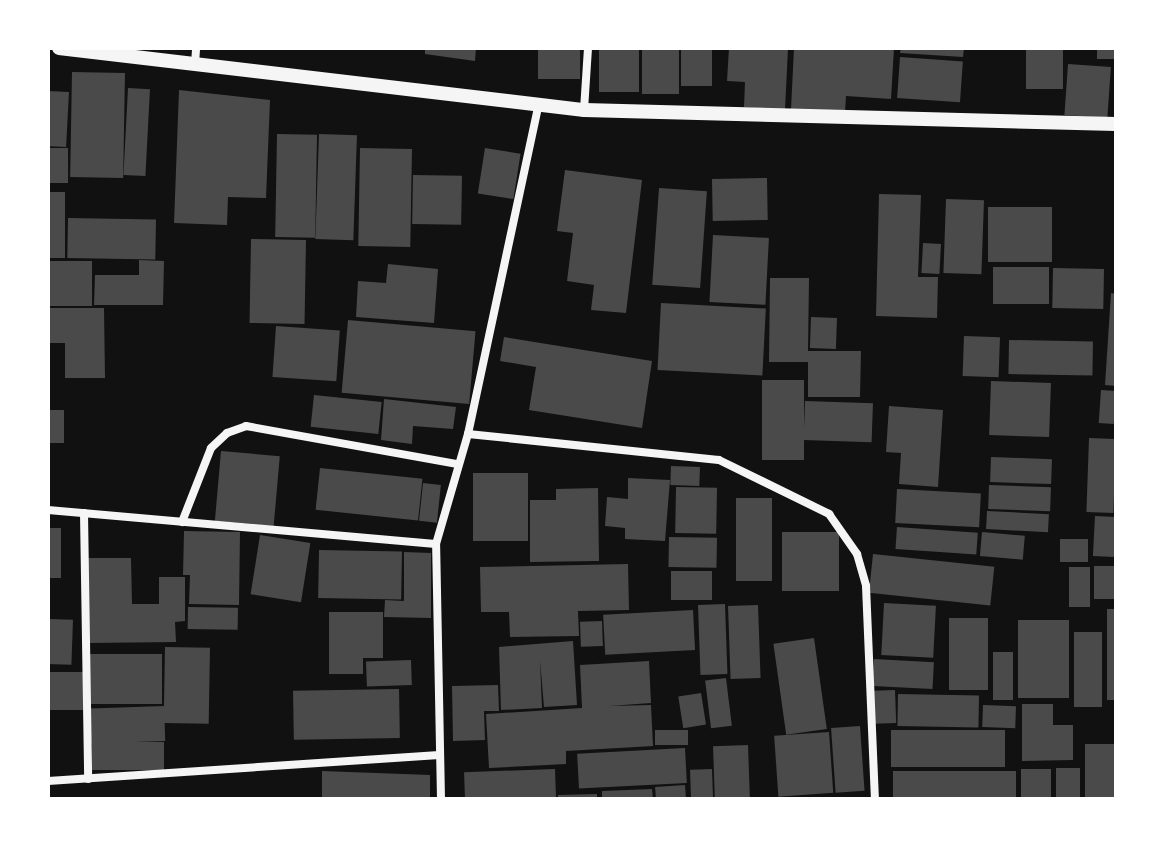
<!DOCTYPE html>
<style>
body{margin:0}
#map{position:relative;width:1164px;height:847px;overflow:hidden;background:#111;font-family:Rubik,sans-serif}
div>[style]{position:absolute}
.building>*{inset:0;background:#4a4a4a;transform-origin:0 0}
.minor>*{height:8px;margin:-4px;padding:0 4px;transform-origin:4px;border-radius:4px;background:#f5f5f5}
.tertiary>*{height:14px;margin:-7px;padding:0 7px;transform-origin:7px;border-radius:7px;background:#f5f5f5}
span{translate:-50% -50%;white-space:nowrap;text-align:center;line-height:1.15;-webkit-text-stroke:6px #fff;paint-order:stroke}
.frame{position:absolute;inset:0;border:50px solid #fff;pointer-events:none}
</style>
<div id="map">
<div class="building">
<div style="clip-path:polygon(425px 48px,476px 48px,475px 61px,425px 54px)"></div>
<div style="left:538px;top:48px;width:42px;height:31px"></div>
<div style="left:599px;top:48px;width:40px;height:44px"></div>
<div style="left:642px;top:48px;width:37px;height:46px"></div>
<div style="left:681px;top:48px;width:31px;height:38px"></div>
<div style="clip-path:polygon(729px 48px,788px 48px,785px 110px,744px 107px,745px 82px,727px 81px)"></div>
<div style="clip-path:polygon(794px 48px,894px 48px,891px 99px,846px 96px,845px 112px,791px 109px)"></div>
<div style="clip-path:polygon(901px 48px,964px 48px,963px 57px,900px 53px)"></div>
<div style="left:1026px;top:48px;width:37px;height:41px"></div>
<div style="left:1097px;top:48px;width:19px;height:11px"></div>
<div style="left:900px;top:57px;width:63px;height:41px;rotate:4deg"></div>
<div style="left:1068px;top:64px;width:43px;height:51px;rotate:4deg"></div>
<div style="left:72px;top:72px;width:53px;height:105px;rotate:1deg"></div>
<div style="left:128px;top:88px;width:22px;height:87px;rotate:3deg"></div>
<div style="clip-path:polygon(179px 90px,270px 100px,266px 198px,228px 197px,227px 225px,174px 223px)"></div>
<div style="left:48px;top:91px;width:21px;height:55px;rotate:3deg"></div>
<div style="left:277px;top:134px;width:40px;height:103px;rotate:1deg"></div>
<div style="left:319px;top:134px;width:38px;height:105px;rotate:2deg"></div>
<div style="left:48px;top:148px;width:20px;height:35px"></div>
<div style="left:360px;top:148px;width:52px;height:98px;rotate:1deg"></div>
<div style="left:485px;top:148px;width:36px;height:46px;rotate:9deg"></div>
<div style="clip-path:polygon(565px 170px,642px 180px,626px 313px,591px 310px,594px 285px,567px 281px,573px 233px,557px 231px)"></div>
<div style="left:413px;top:175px;width:49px;height:49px;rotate:1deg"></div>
<div style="left:767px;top:178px;width:42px;height:55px;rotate:89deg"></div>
<div style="left:659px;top:188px;width:48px;height:97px;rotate:4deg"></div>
<div style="left:48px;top:192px;width:17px;height:66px"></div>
<div style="clip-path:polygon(879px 194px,921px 195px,918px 277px,938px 277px,937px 318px,876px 316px)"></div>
<div style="left:946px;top:199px;width:38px;height:74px;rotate:2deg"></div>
<div style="left:988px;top:207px;width:64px;height:55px"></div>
<div style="left:68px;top:218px;width:88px;height:40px;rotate:1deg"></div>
<div style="left:713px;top:235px;width:56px;height:67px;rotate:3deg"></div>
<div style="left:251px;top:239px;width:55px;height:84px;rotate:1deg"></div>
<div style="left:923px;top:243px;width:18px;height:30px;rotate:3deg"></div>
<div style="clip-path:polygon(139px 260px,164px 261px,163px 305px,94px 305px,95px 275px,139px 275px)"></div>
<div style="left:48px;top:261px;width:44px;height:45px"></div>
<div style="clip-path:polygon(388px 264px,438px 269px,434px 323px,356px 317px,358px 281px,386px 283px)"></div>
<div style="left:993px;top:267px;width:56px;height:37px"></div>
<div style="left:1053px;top:268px;width:51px;height:40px;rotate:1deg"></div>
<div style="clip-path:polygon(770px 278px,809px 278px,808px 351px,861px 351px,860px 397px,808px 397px,808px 362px,769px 362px)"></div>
<div style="clip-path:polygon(1111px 293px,1116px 294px,1116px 386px,1105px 385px)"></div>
<div style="left:661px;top:303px;width:105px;height:67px;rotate:3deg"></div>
<div style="clip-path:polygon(48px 308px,104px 308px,105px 378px,65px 378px,65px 343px,48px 343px)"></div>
<div style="left:811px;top:317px;width:26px;height:31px;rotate:2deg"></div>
<div style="left:348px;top:320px;width:128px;height:73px;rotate:5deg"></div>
<div style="left:276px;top:326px;width:64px;height:51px;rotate:4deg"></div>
<div style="left:964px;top:336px;width:36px;height:40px;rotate:2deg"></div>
<div style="clip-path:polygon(504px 337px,652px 361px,642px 428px,529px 410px,536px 367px,500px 361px)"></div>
<div style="left:1009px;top:340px;width:84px;height:34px;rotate:1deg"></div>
<div style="left:762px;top:380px;width:42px;height:80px"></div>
<div style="left:991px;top:381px;width:60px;height:54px;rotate:2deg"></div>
<div style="left:1101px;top:390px;width:15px;height:33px;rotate:4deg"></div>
<div style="left:314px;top:395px;width:68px;height:32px;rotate:6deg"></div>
<div style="clip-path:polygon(384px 399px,456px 407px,453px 429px,413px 426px,412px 444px,381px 440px)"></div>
<div style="left:805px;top:401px;width:68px;height:39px;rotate:2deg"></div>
<div style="clip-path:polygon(889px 406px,943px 410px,938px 487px,899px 484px,901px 453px,886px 452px)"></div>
<div style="left:48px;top:410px;width:16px;height:33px"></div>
<div style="left:1089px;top:438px;width:27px;height:74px;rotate:2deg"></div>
<div style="left:221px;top:451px;width:59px;height:70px;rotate:5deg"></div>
<div style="left:991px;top:457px;width:61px;height:25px;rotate:2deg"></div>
<div style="left:671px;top:466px;width:29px;height:19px;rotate:2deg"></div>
<div style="left:320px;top:468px;width:103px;height:42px;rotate:6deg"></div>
<div style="left:473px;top:473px;width:55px;height:68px"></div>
<div style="clip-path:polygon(628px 478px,670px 480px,665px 541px,625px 539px,625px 528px,605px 526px,607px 497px,628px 499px)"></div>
<div style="left:423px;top:483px;width:18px;height:38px;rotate:6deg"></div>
<div style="left:989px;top:485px;width:62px;height:24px;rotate:2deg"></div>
<div style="left:676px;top:487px;width:41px;height:46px;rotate:1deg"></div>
<div style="clip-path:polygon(598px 488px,599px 561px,530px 562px,530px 500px,556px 500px,556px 489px)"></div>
<div style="left:897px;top:489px;width:84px;height:34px;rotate:3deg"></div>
<div style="left:736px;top:498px;width:36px;height:83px"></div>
<div style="left:987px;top:511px;width:62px;height:18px;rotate:3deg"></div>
<div style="left:1095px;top:516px;width:21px;height:40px;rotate:3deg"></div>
<div style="left:897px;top:527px;width:81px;height:22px;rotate:4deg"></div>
<div style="left:48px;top:528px;width:13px;height:50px"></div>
<div style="clip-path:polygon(184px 531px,240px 532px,239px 605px,189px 604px,190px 575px,183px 575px)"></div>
<div style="left:782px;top:532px;width:57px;height:59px"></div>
<div style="left:982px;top:532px;width:43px;height:24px;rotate:5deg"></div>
<div style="left:260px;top:535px;width:51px;height:60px;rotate:9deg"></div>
<div style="left:669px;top:537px;width:48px;height:30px;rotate:1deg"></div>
<div style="left:1060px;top:539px;width:28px;height:23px"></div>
<div style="left:319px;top:550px;width:83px;height:48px;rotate:1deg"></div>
<div style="clip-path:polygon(404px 552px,431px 553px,431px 618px,384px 617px,385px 600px,404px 601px)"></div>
<div style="left:873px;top:554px;width:122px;height:39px;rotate:6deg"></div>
<div style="clip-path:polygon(88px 558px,131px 558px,132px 604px,159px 604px,159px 577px,185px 577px,185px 621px,175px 622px,176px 642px,88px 643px)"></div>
<div style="clip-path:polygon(628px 564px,629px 610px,578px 611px,579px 636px,510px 637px,509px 612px,481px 612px,480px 567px)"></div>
<div style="left:1094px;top:566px;width:22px;height:33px"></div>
<div style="left:1069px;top:567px;width:21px;height:40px"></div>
<div style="left:671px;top:571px;width:41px;height:29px"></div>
<div style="left:884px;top:603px;width:52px;height:52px;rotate:3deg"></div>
<div style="left:725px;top:604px;width:70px;height:27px;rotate:88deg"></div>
<div style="left:758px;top:605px;width:73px;height:30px;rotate:88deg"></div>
<div style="left:188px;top:607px;width:50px;height:22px;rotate:1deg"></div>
<div style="left:1107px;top:609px;width:9px;height:91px"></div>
<div style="left:693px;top:610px;width:40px;height:90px;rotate:87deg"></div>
<div style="clip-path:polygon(329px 612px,383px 612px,383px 658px,363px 658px,363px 674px,329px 674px)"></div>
<div style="left:949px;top:618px;width:39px;height:72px"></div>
<div style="left:48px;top:619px;width:25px;height:45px;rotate:2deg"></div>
<div style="left:1018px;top:620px;width:51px;height:78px"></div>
<div style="left:602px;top:621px;width:25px;height:22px;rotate:88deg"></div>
<div style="left:1074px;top:632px;width:28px;height:75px"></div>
<div style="left:814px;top:638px;width:92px;height:41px;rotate:82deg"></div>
<div style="clip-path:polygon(573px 641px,577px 705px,544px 707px,540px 660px,542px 708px,501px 710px,499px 647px)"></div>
<div style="left:165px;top:647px;width:45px;height:76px;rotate:1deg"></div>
<div style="left:993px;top:652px;width:20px;height:48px"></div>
<div style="left:162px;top:654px;width:50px;height:72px;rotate:90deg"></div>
<div style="left:874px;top:659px;width:60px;height:27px;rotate:3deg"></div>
<div style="left:411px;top:660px;width:25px;height:45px;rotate:88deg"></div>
<div style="clip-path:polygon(649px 661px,651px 703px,609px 706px,651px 705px,653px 746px,566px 751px,566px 764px,489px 768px,486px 714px,582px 708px,580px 665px)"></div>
<div style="left:48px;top:672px;width:35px;height:38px"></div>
<div style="left:726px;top:678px;width:48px;height:21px;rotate:83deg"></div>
<div style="clip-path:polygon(498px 685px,499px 711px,484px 711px,485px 740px,453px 741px,452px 686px)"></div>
<div style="left:399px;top:689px;width:49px;height:106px;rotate:89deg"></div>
<div style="left:895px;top:690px;width:33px;height:23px;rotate:88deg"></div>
<div style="left:701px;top:693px;width:32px;height:23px;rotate:81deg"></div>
<div style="left:898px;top:694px;width:81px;height:32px;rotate:1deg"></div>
<div style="clip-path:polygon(1022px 704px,1053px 704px,1053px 725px,1073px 725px,1073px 760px,1022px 761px)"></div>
<div style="left:983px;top:705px;width:33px;height:22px;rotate:2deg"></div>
<div style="left:164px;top:706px;width:35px;height:74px;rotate:88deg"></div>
<div style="left:860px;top:726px;width:65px;height:29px;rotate:86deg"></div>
<div style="left:688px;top:730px;width:15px;height:33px;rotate:90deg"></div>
<div style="left:891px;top:730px;width:114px;height:37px"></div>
<div style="left:829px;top:732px;width:61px;height:55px;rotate:86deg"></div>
<div style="left:164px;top:742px;width:28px;height:72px;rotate:90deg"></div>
<div style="left:1116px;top:744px;width:55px;height:31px;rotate:90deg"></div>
<div style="left:748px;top:745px;width:54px;height:35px;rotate:88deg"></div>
<div style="left:685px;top:748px;width:35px;height:108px;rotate:87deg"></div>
<div style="left:1056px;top:768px;width:24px;height:31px"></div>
<div style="left:555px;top:769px;width:30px;height:91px;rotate:88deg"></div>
<div style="left:712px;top:769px;width:30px;height:22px;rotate:88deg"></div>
<div style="left:1051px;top:769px;width:30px;height:30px;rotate:90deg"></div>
<div style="clip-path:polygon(322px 771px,430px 775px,430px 799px,322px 799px)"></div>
<div style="left:893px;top:771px;width:123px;height:28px"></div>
<div style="left:685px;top:785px;width:14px;height:30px;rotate:86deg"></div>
<div style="clip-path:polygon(652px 789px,653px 799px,602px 799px,602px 791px)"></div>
<div style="clip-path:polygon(597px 794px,597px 799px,558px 799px,558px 795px)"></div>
</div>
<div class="minor">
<div style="left:195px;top:64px;width:16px;rotate:-86deg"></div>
<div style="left:584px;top:110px;width:62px;rotate:-86.3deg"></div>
<div style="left:468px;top:434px;width:252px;rotate:5.9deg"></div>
<div style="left:719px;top:460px;width:123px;rotate:26.1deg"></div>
<div style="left:829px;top:514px;width:49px;rotate:55deg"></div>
<div style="left:857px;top:554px;width:33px;rotate:74deg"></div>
<div style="left:866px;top:586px;width:213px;rotate:87.6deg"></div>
<div style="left:48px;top:510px;width:389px;rotate:5deg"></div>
<div style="left:84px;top:513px;width:266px;rotate:89.1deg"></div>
<div style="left:182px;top:522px;width:79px;rotate:-68.6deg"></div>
<div style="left:211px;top:448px;width:22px;rotate:-43deg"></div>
<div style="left:227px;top:433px;width:20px;rotate:-20deg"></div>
<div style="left:246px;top:426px;width:215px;rotate:10.2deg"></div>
<div style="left:48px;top:781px;width:392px;rotate:-3.8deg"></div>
<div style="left:441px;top:799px;width:255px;rotate:-91.1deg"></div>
<div style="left:436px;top:544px;width:115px;rotate:-73.8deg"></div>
<div style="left:468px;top:434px;width:338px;rotate:-77.9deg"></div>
</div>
<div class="tertiary">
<div style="left:59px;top:48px;width:529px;rotate:6.74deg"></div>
<div style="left:584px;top:110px;width:532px;rotate:1.51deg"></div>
</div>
<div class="frame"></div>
</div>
